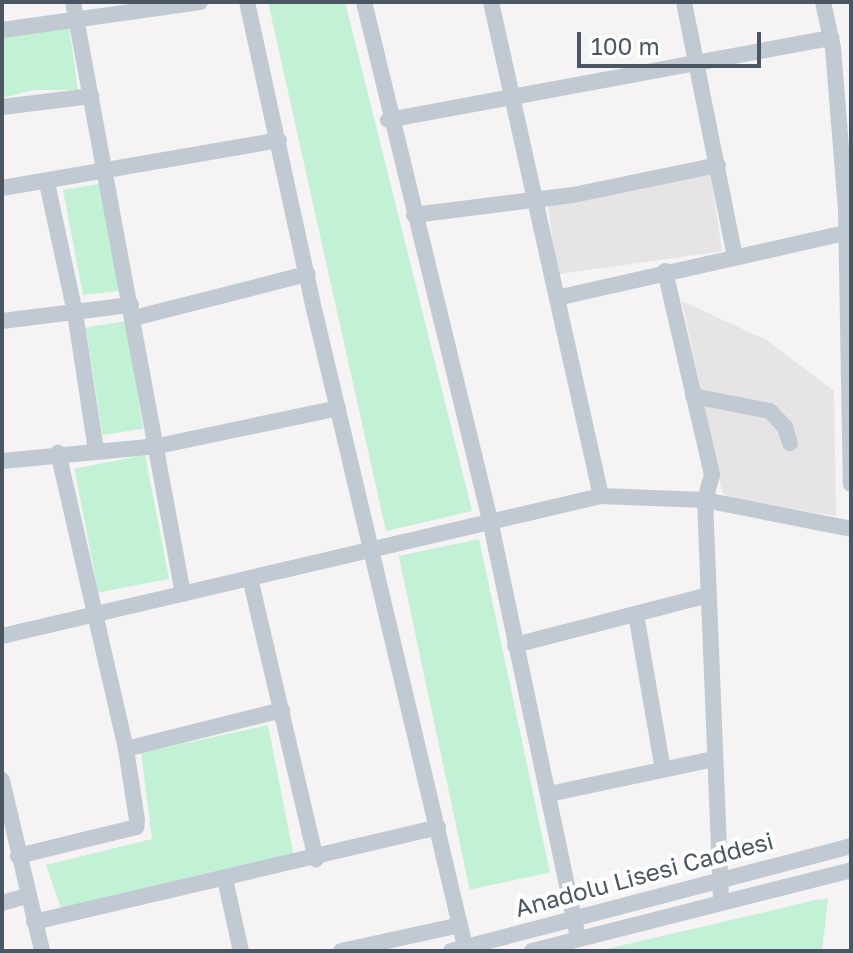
<!DOCTYPE html>
<style>
body{margin:0}
#map{position:relative;width:853px;height:953px;overflow:hidden;background:#f5f3f3;font-family:"Golos Text",sans-serif}
div>[style]{position:absolute}
.education>*{inset:0;background:#e6e4e5;transform-origin:0 0}
.green>*{inset:0;background:#c3f1d5;transform-origin:0 0}
.minor>*{height:16px;margin:-8px;padding:0 8px;transform-origin:8px;border-radius:8px;background:#c1cad2}
span{translate:-50% -50%;white-space:nowrap;text-align:center;line-height:1.15;-webkit-text-stroke:8px #fff;paint-order:stroke}
.street-label{font-size:24px;color:#4a5661}
.frame{position:absolute;inset:0;border:4px solid #4a5661;pointer-events:none}
.scale{position:absolute;left:577px;top:32px;width:184px;height:36px;box-sizing:border-box;border:4px solid #4a5661;border-top:0;padding-left:10px;font-size:24px;line-height:28px;white-space:nowrap;color:#4a5661;-webkit-text-stroke:6px #fff;paint-order:stroke}
</style>
<div id="map">
<div class="education">
<div style="left:711px;top:174px;width:78px;height:166px;rotate:82deg"></div>
<div style="clip-path:polygon(682px 301px,766px 340px,834px 391px,836px 516px,733px 499px,722px 492px)"></div>
</div>
<div class="green">
<div style="clip-path:polygon(268px 2px,345px 2px,472px 511px,386px 531px)"></div>
<div style="clip-path:polygon(69px 27px,78px 90px,33px 90px,2px 98px,2px 37px)"></div>
<div style="clip-path:polygon(105px 183px,119px 291px,83px 295px,63px 190px)"></div>
<div style="left:126px;top:321px;width:109px;height:41px;rotate:81deg"></div>
<div style="left:145px;top:455px;width:126px;height:72px;rotate:79deg"></div>
<div style="left:479px;top:539px;width:341px;height:82px;rotate:78deg"></div>
<div style="clip-path:polygon(268px 725px,294px 858px,61px 908px,46px 865px,152px 839px,141px 753px)"></div>
<div style="clip-path:polygon(828px 899px,822px 951px,598px 951px,816px 900px)"></div>
</div>
<div class="minor">
<div style="left:73px;top:2px;width:602px;rotate:79.47deg"></div>
<div style="left:247px;top:2px;width:318px;rotate:77.7deg"></div>
<div style="left:315px;top:313px;width:656px;rotate:76.68deg"></div>
<div style="left:364px;top:2px;width:533px;rotate:76.33deg"></div>
<div style="left:490px;top:520px;width:427px;rotate:78.1deg"></div>
<div style="left:491px;top:2px;width:506px;rotate:77.45deg"></div>
<div style="left:684px;top:2px;width:260px;rotate:78.7deg"></div>
<div style="left:823px;top:2px;width:47px;rotate:77.7deg"></div>
<div style="left:833px;top:48px;width:161px;rotate:85.4deg"></div>
<div style="left:846px;top:208px;width:276px;rotate:89deg"></div>
<div style="left:2px;top:30px;width:200px;rotate:-8deg"></div>
<div style="left:2px;top:107px;width:90px;rotate:-7deg"></div>
<div style="left:388px;top:120px;width:451px;rotate:-10.5deg"></div>
<div style="left:47px;top:183px;width:133px;rotate:77.8deg"></div>
<div style="left:75px;top:313px;width:139px;rotate:81.3deg"></div>
<div style="left:2px;top:188px;width:281px;rotate:-9.8deg"></div>
<div style="left:414px;top:215px;width:160px;rotate:-7.2deg"></div>
<div style="left:573px;top:195px;width:148px;rotate:-11.7deg"></div>
<div style="left:665px;top:271px;width:209px;rotate:77deg"></div>
<div style="left:712px;top:475px;width:26px;rotate:106deg"></div>
<div style="left:705px;top:500px;width:401px;rotate:87.7deg"></div>
<div style="left:561px;top:297px;width:292px;rotate:-12.7deg"></div>
<div style="left:134px;top:318px;width:179px;rotate:-14.3deg"></div>
<div style="left:2px;top:321px;width:130px;rotate:-7.1deg"></div>
<div style="left:693px;top:396px;width:78px;rotate:11deg"></div>
<div style="left:770px;top:411px;width:22px;rotate:47deg"></div>
<div style="left:785px;top:427px;width:17px;rotate:73deg"></div>
<div style="left:2px;top:461px;width:157px;rotate:-5.5deg"></div>
<div style="left:158px;top:446px;width:184px;rotate:-11.9deg"></div>
<div style="left:250px;top:578px;width:289px;rotate:76.8deg"></div>
<div style="left:636px;top:614px;width:158px;rotate:80.2deg"></div>
<div style="left:2px;top:636px;width:615px;rotate:-13.16deg"></div>
<div style="left:601px;top:496px;width:104px;rotate:2.2deg"></div>
<div style="left:705px;top:500px;width:149px;rotate:11.2deg"></div>
<div style="left:515px;top:645px;width:200px;rotate:-14.5deg"></div>
<div style="left:126px;top:749px;width:161px;rotate:-14deg"></div>
<div style="left:2px;top:780px;width:176px;rotate:76.8deg"></div>
<div style="left:549px;top:794px;width:168px;rotate:-12deg"></div>
<div style="left:18px;top:856px;width:122px;rotate:-13.8deg"></div>
<div style="left:136px;top:827px;width:7px;rotate:-82deg"></div>
<div style="left:137px;top:820px;width:72px;rotate:-98.8deg"></div>
<div style="left:126px;top:749px;width:304px;rotate:-102.9deg"></div>
<div style="left:225px;top:879px;width:74px;rotate:77.5deg"></div>
<div style="left:2px;top:903px;width:26px;rotate:-16deg"></div>
<div style="left:34px;top:922px;width:415px;rotate:-13.2deg"></div>
<div style="left:341px;top:951px;width:122px;rotate:-12.3deg"></div>
<div style="left:451px;top:951px;width:414px;rotate:-14.7deg"></div>
<div style="left:532px;top:951px;width:329px;rotate:-14.2deg"></div>
</div>
<div class="street-label">
<span style="left:644px;top:874px;rotate:-15deg">Anadolu Lisesi Caddesi</span>
</div>
<div class="frame"></div>
<div class="scale">100 m</div>
</div>
